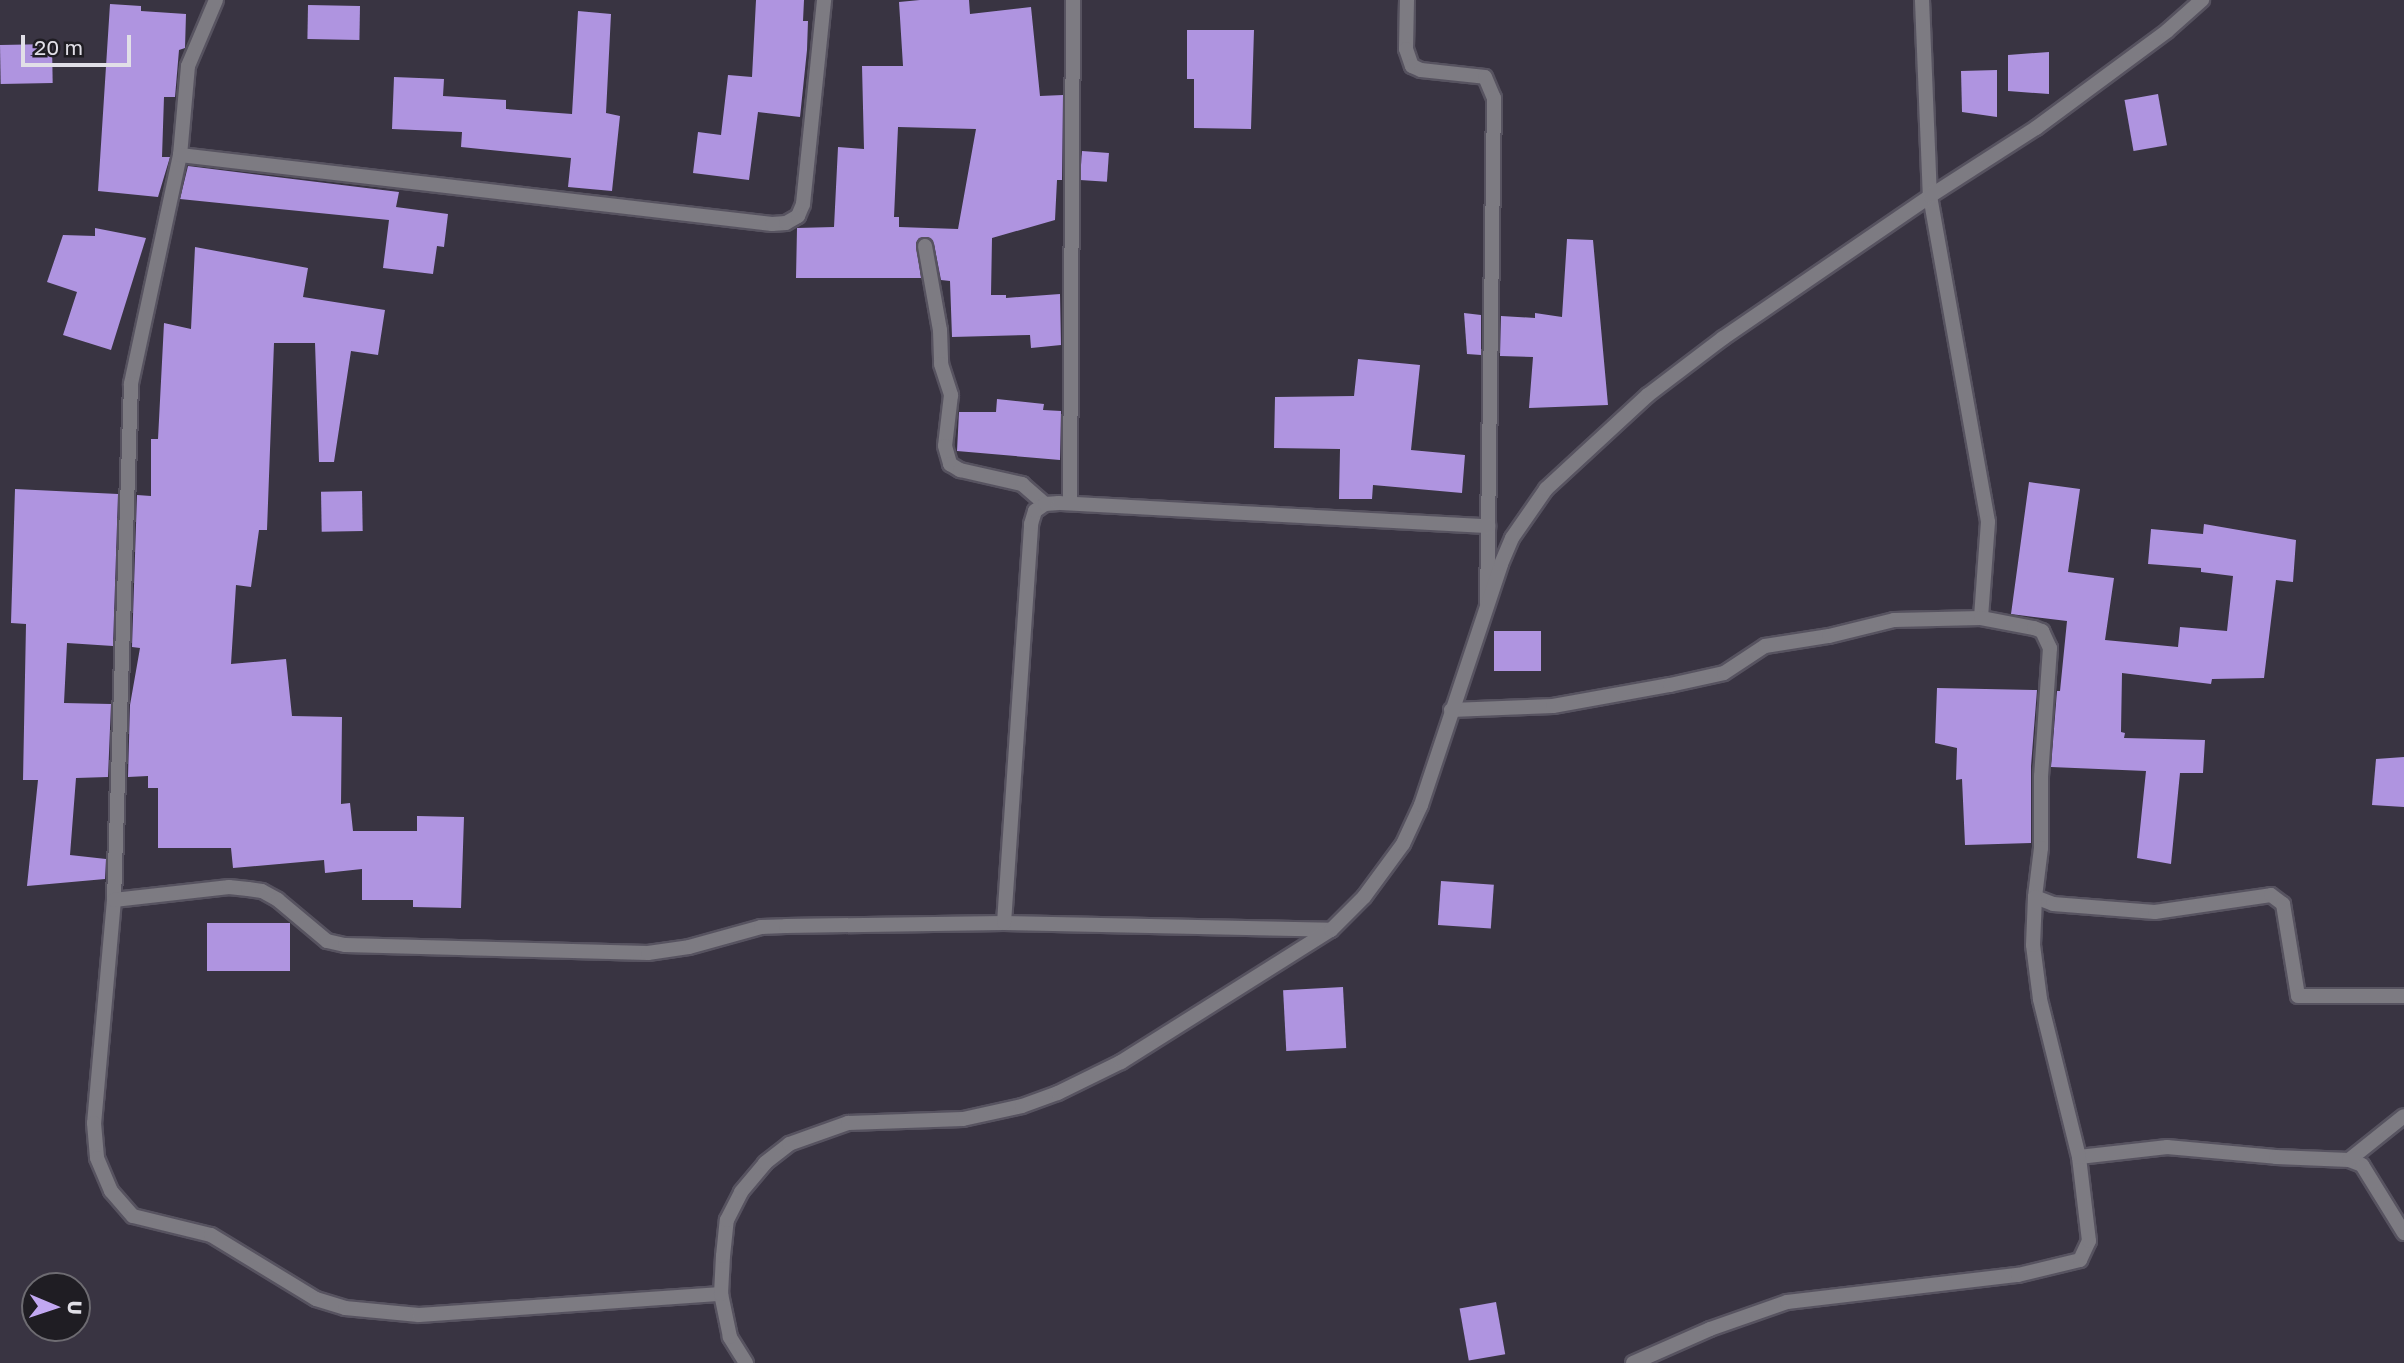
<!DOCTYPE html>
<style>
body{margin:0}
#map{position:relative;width:2404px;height:1363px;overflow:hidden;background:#393442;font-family:"Golos Text",sans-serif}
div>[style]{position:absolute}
.building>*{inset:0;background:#af94e0;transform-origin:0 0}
.roads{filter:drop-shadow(2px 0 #575360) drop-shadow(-2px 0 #575360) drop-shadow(0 2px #575360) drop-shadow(0 -2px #575360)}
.minor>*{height:14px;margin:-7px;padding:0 7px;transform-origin:7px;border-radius:7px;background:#7d7b82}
.tertiary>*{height:14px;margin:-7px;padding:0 7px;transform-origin:7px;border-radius:7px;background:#7d7b82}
span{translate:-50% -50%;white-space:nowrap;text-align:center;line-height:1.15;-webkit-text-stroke:7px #1f1d23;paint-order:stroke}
.north{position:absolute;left:21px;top:1272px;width:70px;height:70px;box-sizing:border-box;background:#1f1d23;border:2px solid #6d6b71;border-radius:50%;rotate:92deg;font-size:19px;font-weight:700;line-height:28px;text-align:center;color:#e1dfe7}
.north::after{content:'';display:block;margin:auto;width:24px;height:32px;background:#c2a8f2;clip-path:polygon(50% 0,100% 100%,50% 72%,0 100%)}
.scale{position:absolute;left:21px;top:35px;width:110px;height:32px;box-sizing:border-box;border:4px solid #e1dfe7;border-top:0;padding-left:9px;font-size:21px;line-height:24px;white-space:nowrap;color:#e1dfe7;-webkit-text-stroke:5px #1f1d23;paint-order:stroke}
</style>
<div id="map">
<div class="building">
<div style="clip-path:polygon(756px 0,804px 0,803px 21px,808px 21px,807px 50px,800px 117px,758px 112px,749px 180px,693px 173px,698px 132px,721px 135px,728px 75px,752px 77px)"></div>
<div style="clip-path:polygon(evenodd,920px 0,969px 0,970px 14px,1031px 7px,1040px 96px,1063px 95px,1062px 180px,1057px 180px,1055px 220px,992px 238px,991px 295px,1006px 295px,1006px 298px,1060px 294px,1061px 345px,1031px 348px,1030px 335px,952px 337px,950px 281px,941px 280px,934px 244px,928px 237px,919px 238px,916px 243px,921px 278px,796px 278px,797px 228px,834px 227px,838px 147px,864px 149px,862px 66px,903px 66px,899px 2px,920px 0,898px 127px,976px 129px,958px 229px,899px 227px,899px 217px,894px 217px,898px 127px)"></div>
<div style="clip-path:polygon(110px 4px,141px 6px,141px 11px,186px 14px,185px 48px,179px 50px,175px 97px,164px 97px,162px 157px,170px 157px,158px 197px,98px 191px)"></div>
<div style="left:308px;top:5px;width:52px;height:34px;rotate:1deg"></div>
<div style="clip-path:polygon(578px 11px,611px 14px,606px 113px,620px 116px,612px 191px,568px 187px,571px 158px,461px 147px,462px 132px,392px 129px,394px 77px,444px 79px,443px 96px,506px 100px,506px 109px,572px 114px)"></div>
<div style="clip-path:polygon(1187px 30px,1254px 30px,1251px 129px,1194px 128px,1194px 79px,1187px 79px)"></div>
<div style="left:52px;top:44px;width:39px;height:52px;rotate:89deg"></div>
<div style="clip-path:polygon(2049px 52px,2049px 94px,2008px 91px,2008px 55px)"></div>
<div style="clip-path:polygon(1997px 70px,1997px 117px,1962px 112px,1961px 71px)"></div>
<div style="left:2158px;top:94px;width:52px;height:34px;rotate:80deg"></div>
<div style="left:1082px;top:151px;width:27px;height:29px;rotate:4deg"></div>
<div style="clip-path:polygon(188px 166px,399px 192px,396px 207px,448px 214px,444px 247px,437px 246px,433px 274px,383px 268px,389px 220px,180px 199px)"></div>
<div style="clip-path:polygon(95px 228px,146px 238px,111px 350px,63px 335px,77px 292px,47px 282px,63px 235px,95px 236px)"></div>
<div style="clip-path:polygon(1567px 239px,1593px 240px,1608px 405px,1529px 408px,1533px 357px,1500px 356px,1501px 316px,1535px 318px,1535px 313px,1562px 317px)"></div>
<div style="clip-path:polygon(195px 247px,308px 268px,303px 297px,385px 310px,378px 355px,351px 351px,334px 462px,319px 462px,315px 343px,274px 343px,267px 530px,259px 530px,251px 587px,236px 585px,231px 664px,286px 659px,292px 716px,342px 717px,341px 804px,350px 803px,353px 831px,417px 831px,417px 816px,464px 817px,461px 908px,413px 907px,413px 900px,362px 900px,362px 869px,325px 873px,324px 860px,233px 868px,231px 848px,158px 848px,158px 788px,148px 788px,148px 776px,128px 777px,130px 705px,140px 648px,132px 647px,137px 495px,151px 496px,151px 439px,158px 439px,164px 323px,191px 329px)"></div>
<div style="clip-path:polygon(1464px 313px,1481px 315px,1481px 355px,1467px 354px)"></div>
<div style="clip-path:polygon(1358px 359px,1420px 365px,1411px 450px,1465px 455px,1462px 493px,1373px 485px,1372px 499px,1339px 499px,1340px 449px,1274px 448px,1275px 397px,1354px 396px)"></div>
<div style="clip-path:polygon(997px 399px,1044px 404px,1043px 410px,1061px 411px,1060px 460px,957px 451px,959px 412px,996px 412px)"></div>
<div style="clip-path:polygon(2029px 482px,2080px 489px,2068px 572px,2114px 578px,2105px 640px,2178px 647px,2180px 627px,2227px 631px,2233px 576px,2201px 572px,2201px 568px,2148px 564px,2151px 529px,2203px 534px,2204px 524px,2296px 540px,2293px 582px,2276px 580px,2264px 678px,2212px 679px,2211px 684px,2122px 673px,2121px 732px,2125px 733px,2124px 738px,2205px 740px,2203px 773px,2180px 773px,2171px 864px,2137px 858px,2146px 771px,2051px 767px,2057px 691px,2060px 691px,2067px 621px,2011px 614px)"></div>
<div style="clip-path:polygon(15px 489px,118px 494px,113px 646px,67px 643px,64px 703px,111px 704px,108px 777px,76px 778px,70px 855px,106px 859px,105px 879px,27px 886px,38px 780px,23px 780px,26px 624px,11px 623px)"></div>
<div style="left:362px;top:491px;width:40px;height:41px;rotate:89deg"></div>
<div style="left:1494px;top:631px;width:47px;height:40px"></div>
<div style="clip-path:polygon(1937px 688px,2037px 690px,2031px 766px,2031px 843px,1965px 845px,1962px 779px,1956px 780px,1957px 748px,1935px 743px)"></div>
<div style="clip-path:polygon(2404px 757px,2404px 807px,2372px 805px,2376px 759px)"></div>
<div style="left:1441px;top:881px;width:53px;height:44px;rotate:4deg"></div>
<div style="left:290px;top:923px;width:48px;height:83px;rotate:90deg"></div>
<div style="left:1343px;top:987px;width:61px;height:60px;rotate:87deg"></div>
<div style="left:1496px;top:1302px;width:53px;height:37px;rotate:80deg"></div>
</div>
<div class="roads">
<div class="minor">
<div style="left:216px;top:0;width:72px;rotate:113deg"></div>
<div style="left:188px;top:66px;width:89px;rotate:95.1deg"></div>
<div style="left:180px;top:155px;width:234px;rotate:102.1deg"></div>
<div style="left:131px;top:384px;width:516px;rotate:91.89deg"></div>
<div style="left:114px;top:900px;width:224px;rotate:95.1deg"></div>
<div style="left:94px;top:1123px;width:35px;rotate:85deg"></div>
<div style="left:97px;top:1158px;width:36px;rotate:67deg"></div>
<div style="left:111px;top:1191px;width:33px;rotate:49deg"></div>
<div style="left:133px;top:1216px;width:80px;rotate:13.7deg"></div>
<div style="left:211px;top:1235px;width:123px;rotate:31.4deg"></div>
<div style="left:316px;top:1299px;width:30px;rotate:17deg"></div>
<div style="left:345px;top:1308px;width:74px;rotate:5.4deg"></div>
<div style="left:419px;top:1315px;width:303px;rotate:-4deg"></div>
<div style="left:1407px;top:0;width:49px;rotate:91.2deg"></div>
<div style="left:1406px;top:49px;width:18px;rotate:71deg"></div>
<div style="left:1412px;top:66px;width:10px;rotate:24deg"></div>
<div style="left:1421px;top:70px;width:64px;rotate:6.2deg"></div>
<div style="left:1485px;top:77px;width:23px;rotate:67deg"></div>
<div style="left:1494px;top:98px;width:506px;rotate:90.79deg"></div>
<div style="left:1922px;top:0;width:196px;rotate:87.7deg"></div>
<div style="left:1930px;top:196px;width:331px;rotate:79.9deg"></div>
<div style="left:1988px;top:522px;width:96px;rotate:94.2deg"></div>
<div style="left:180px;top:155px;width:596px;rotate:6.65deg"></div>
<div style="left:772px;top:224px;width:14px;rotate:-4deg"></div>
<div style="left:786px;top:223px;width:14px;rotate:-30deg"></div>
<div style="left:798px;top:216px;width:13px;rotate:-67deg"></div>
<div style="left:803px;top:204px;width:205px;rotate:-84.1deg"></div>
<div style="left:925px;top:246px;width:85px;rotate:79.9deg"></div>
<div style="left:940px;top:330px;width:34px;rotate:88deg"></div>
<div style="left:941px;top:364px;width:33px;rotate:72deg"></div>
<div style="left:951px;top:395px;width:51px;rotate:96.7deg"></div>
<div style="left:945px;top:446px;width:19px;rotate:74deg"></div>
<div style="left:950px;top:464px;width:12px;rotate:31deg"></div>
<div style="left:960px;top:470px;width:64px;rotate:12.7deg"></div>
<div style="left:1022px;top:484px;width:30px;rotate:41deg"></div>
<div style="left:1070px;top:503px;width:503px;rotate:-89.66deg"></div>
<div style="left:1451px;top:710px;width:102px;rotate:-2.2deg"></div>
<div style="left:1553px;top:706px;width:119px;rotate:-10.2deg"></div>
<div style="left:1670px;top:685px;width:55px;rotate:-12.5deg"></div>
<div style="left:1724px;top:673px;width:49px;rotate:-33.4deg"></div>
<div style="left:1765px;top:646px;width:65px;rotate:-8.9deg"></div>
<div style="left:1829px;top:636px;width:67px;rotate:-13.8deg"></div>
<div style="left:1894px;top:620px;width:87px;rotate:-1.3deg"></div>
<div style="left:1981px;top:618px;width:54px;rotate:10.7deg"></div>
<div style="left:2034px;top:628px;width:9px;rotate:21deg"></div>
<div style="left:2042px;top:631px;width:19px;rotate:65deg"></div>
<div style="left:2050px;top:648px;width:128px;rotate:94deg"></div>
<div style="left:2041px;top:776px;width:72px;rotate:90deg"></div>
<div style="left:2041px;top:848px;width:49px;rotate:97deg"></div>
<div style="left:2035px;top:897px;width:19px;rotate:21deg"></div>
<div style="left:2053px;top:904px;width:102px;rotate:4.5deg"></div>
<div style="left:2155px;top:912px;width:117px;rotate:-8.3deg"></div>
<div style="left:2271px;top:895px;width:15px;rotate:37deg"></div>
<div style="left:2283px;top:904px;width:93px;rotate:80.7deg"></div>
<div style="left:2298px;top:996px;width:106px"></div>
<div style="left:114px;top:900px;width:116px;rotate:-6.4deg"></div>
<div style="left:229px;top:887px;width:19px;rotate:6deg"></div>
<div style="left:248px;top:889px;width:14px;rotate:8deg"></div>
<div style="left:262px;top:891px;width:18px;rotate:29deg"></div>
<div style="left:278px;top:900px;width:64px;rotate:39.9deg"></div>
<div style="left:327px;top:941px;width:18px;rotate:13deg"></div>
<div style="left:345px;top:945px;width:303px;rotate:1.5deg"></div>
<div style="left:648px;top:953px;width:41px;rotate:-8.3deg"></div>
<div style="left:689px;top:947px;width:75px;rotate:-15.5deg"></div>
<div style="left:761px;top:927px;width:25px;rotate:-2deg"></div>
<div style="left:786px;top:926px;width:218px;rotate:-0.8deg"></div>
<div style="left:1004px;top:923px;width:327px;rotate:1.2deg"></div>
<div style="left:1004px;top:923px;width:400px;rotate:-86.1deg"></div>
<div style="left:1031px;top:524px;width:14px;rotate:-73deg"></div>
<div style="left:1035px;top:511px;width:12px;rotate:-35deg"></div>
<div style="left:1045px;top:504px;width:14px;rotate:-4deg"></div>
<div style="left:1059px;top:503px;width:430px;rotate:3.1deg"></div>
<div style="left:2079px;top:1157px;width:89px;rotate:-6.5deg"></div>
<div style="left:2167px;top:1147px;width:109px;rotate:5.2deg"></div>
<div style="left:2276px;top:1157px;width:73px;rotate:2.4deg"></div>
<div style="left:2349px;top:1160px;width:14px;rotate:21deg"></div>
<div style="left:2362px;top:1165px;width:80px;rotate:58.3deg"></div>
<div style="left:2349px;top:1160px;width:70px;rotate:-38.7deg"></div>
<div style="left:1633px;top:1363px;width:84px;rotate:-23.8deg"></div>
<div style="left:1710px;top:1329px;width:82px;rotate:-19.3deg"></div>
<div style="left:1787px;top:1302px;width:233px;rotate:-6.7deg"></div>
<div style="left:2018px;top:1275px;width:64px;rotate:-13.6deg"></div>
<div style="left:2080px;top:1260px;width:21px;rotate:-65deg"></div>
<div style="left:2089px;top:1241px;width:85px;rotate:-96.8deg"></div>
<div style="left:2079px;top:1157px;width:163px;rotate:-103.9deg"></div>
<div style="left:2040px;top:999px;width:54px;rotate:-97.4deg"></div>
<div style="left:2033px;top:945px;width:48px;rotate:-87.6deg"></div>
</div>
<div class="tertiary">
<div style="left:746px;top:1363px;width:31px;rotate:-122deg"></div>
<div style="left:730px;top:1337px;width:44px;rotate:-101.8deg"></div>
<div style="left:721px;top:1294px;width:38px;rotate:-87deg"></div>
<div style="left:723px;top:1256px;width:36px;rotate:-84deg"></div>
<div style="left:727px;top:1220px;width:31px;rotate:-63deg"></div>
<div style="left:741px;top:1192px;width:38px;rotate:-50deg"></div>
<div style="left:765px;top:1163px;width:31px;rotate:-38deg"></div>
<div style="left:789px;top:1144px;width:63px;rotate:-19.6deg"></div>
<div style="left:848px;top:1123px;width:115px;rotate:-2deg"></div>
<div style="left:963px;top:1119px;width:60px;rotate:-12.4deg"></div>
<div style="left:1022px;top:1106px;width:38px;rotate:-20deg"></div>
<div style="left:1058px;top:1093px;width:70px;rotate:-26.2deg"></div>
<div style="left:1121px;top:1062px;width:248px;rotate:-32.2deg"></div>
<div style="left:1331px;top:930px;width:47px;rotate:-45deg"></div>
<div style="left:1364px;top:897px;width:66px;rotate:-53.7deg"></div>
<div style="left:1403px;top:844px;width:43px;rotate:-65.2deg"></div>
<div style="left:1421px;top:805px;width:254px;rotate:-71.6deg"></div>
<div style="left:1501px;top:564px;width:28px;rotate:-67deg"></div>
<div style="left:1512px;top:538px;width:60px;rotate:-55.2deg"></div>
<div style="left:1546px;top:489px;width:139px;rotate:-42.7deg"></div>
<div style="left:1648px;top:395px;width:94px;rotate:-37.2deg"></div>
<div style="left:1723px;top:338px;width:251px;rotate:-34.4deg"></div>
<div style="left:1930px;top:196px;width:126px;rotate:-32.7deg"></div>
<div style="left:2036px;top:128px;width:163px;rotate:-36.5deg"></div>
<div style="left:2167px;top:31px;width:47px;rotate:-41.5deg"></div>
</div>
</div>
<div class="north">U</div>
<div class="scale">20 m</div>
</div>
